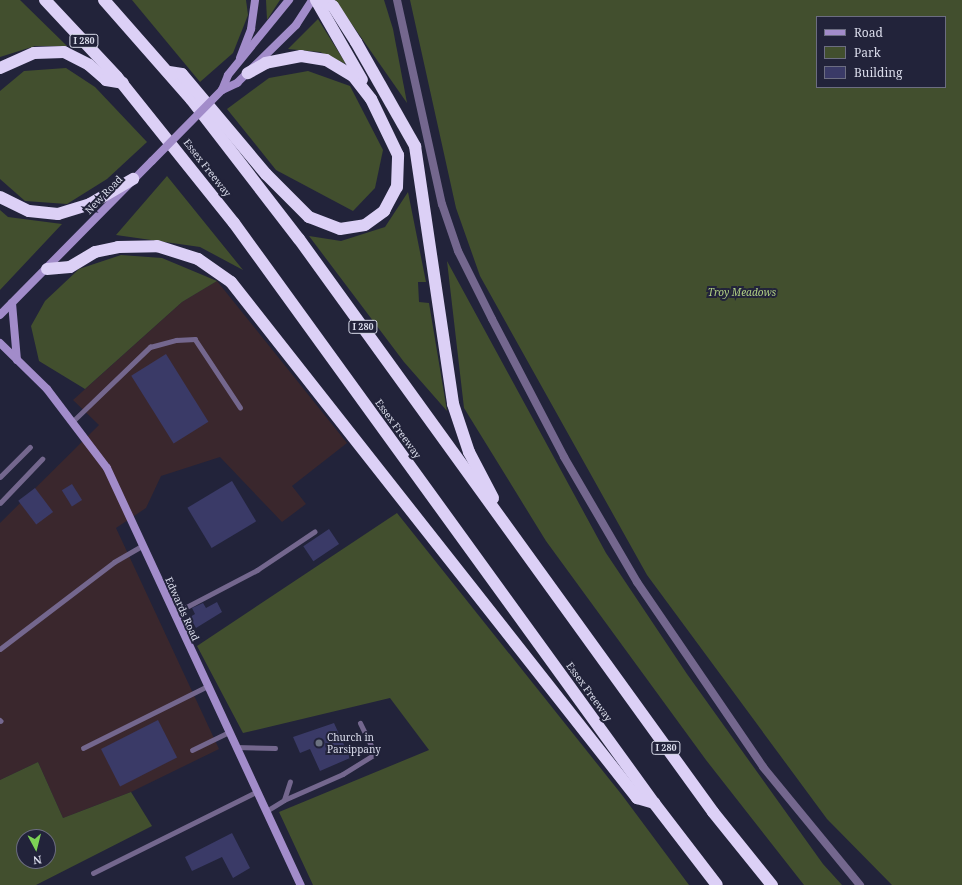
<!DOCTYPE html>
<style>
body{margin:0}
#map{position:relative;width:962px;height:885px;overflow:hidden;background:#22233a;font-family:"Noto Serif",serif}
div>[style]{position:absolute}
.industrial>*{inset:0;background:#3a272d}
.green>*{inset:0;background:#424f2e}
.building>*{inset:0;background:#3a3a67;transform-origin:0 0}
.lane>*{height:4.5px;margin:-2.25px;padding:0 2.25px;transform-origin:2.25px;border-radius:2.25px;background:#74678e}
.street>*{height:8px;margin:-4px;padding:0 4px;transform-origin:4px;border-radius:4px;background:#74678e}
.secondary>*{height:8px;margin:-4px;padding:0 4px;transform-origin:4px;border-radius:4px;background:#a28cca}
.highway>*{height:12px;margin:-6px;padding:0 6px;transform-origin:6px;border-radius:6px;background:#dcd0f6}
.secondary-bridge>*{height:8px;margin:-4px;padding:0 4px;transform-origin:4px;border-radius:4px;background:#a28cca}
.dots>*{width:11px;height:11px;translate:-50% -50%;box-sizing:border-box;border:2px solid #22233a;border-radius:50%}
span{translate:-50% -50%;white-space:nowrap;text-align:center;line-height:1.15;-webkit-text-stroke:4px #22233a;paint-order:stroke}
.shield-label span{padding:1px 3px;background:#22233a;border:1px solid;border-radius:3px;-webkit-text-stroke-width:0}
.shield-label{font-size:9px;color:#dadceb;font-weight:700}
.street-label{font-size:10px;color:#dadceb}
.park-label{font-size:10px;color:#b1d084;font-style:italic}
.poi-label{font-size:10px;color:#dadceb}
.left{translate:0 -50%;text-align:left}
.legend{position:absolute;left:816px;top:16px;width:130px;height:72px;box-sizing:border-box;background:#22233a;border:1px solid #6c6d81;margin:0;padding:5px 7px;list-style:none;font-size:12px;color:#dadceb}
.legend li{display:flex;align-items:center;gap:8px;height:20px}
.legend b{width:20px;border:1px solid #6c6d81}
.north{position:absolute;left:16px;top:829px;width:40px;height:40px;box-sizing:border-box;background:#22233a;border:1px solid #6c6d81;border-radius:50%;rotate:173deg;font-size:11px;font-weight:700;line-height:16px;text-align:center;color:#dadceb}
.north::after{content:'';display:block;margin:auto;width:14px;height:18px;background:#7cd155;clip-path:polygon(50% 0,100% 100%,50% 72%,0 100%)}
</style>
<div id="map">
<div class="industrial">
<div style="clip-path:polygon(217px 281px,347px 443px,292px 486px,306px 504px,282px 522px,220px 457px,161px 476px,146px 508px,116px 528px,219px 749px,131px 792px,63px 818px,38px 762px,0 780px,0 523px,99px 425px,73px 400px,182px 302px)"></div>
</div>
<div class="green">
<div style="clip-path:polygon(0 0,20px 0,67px 46px,35px 46px,0 57px)"></div>
<div style="clip-path:polygon(132px 0,246px 0,248px 15px,233px 53px,200px 82px)"></div>
<div style="clip-path:polygon(266px 0,280px 0,267px 20px)"></div>
<div style="clip-path:polygon(335px 0,384px 0,393px 29px,407px 103px)"></div>
<div style="clip-path:polygon(evenodd,410px 0,962px 0,962px 885px,892px 885px,827px 819px,647px 575px,480px 276px,456px 208px,410px 0,817px 17px,945px 17px,945px 87px,817px 87px,817px 17px)"></div>
<div style="clip-path:polygon(318px 19px,346px 64px,320px 52px,288px 49px)"></div>
<div style="clip-path:polygon(66px 68px,95px 87px,147px 142px,107px 179px,67px 204px,25px 201px,0 179px,0 91px,24px 71px)"></div>
<div style="clip-path:polygon(308px 71px,350px 86px,383px 150px,375px 188px,353px 211px,276px 170px,227px 109px,269px 78px)"></div>
<div style="clip-path:polygon(167px 176px,243px 270px,200px 247px,116px 235px)"></div>
<div style="clip-path:polygon(408px 192px,426px 282px,418px 282px,419px 302px,429px 303px,447px 411px,404px 362px,309px 236px,341px 241px,385px 227px)"></div>
<div style="clip-path:polygon(0 210px,8px 217px,62px 224px,0 290px)"></div>
<div style="clip-path:polygon(121px 255px,162px 258px,217px 281px,182px 302px,85px 389px,39px 361px,31px 326px,45px 301px,79px 269px)"></div>
<div style="clip-path:polygon(447px 261px,606px 553px,687px 674px,823px 864px,842px 885px,804px 885px,706px 760px,546px 541px,464px 408px)"></div>
<div style="clip-path:polygon(397px 513px,622px 795px,689px 885px,313px 885px,279px 812px,429px 750px,390px 698px,243px 733px,197px 646px)"></div>
<div style="clip-path:polygon(evenodd,38px 762px,63px 818px,131px 792px,152px 826px,36px 885px,0 885px,0 780px,38px 762px,24px 837px,48px 837px,48px 861px,24px 861px,24px 837px)"></div>
</div>
<div class="building">
<div style="left:166px;top:354px;width:80px;height:41px;rotate:58deg"></div>
<div style="left:232px;top:481px;width:47px;height:52px;rotate:59deg"></div>
<div style="left:72px;top:484px;width:19px;height:12px;rotate:58deg"></div>
<div style="left:35px;top:488px;width:30px;height:21px;rotate:53deg"></div>
<div style="left:329px;top:529px;width:18px;height:31px;rotate:56deg"></div>
<div style="clip-path:polygon(217px 602px,222px 612px,196px 628px,190px 617px,195px 614px,192px 608px,203px 603px,206px 608px)"></div>
<div style="left:158px;top:720px;width:42px;height:64px;rotate:63deg"></div>
<div style="clip-path:polygon(334px 723px,350px 758px,320px 771px,310px 749px,300px 753px,293px 737px)"></div>
<div style="clip-path:polygon(232px 833px,250px 868px,233px 878px,222px 857px,192px 871px,185px 857px)"></div>
</div>
<div class="lane">
<div style="left:73px;top:421px;width:107px;rotate:-43.9deg"></div>
<div style="left:150px;top:347px;width:27px;rotate:-15deg"></div>
<div style="left:176px;top:340px;width:19px;rotate:-3deg"></div>
<div style="left:195px;top:339px;width:82px;rotate:56.5deg"></div>
<div style="left:0;top:477px;width:42px;rotate:-45deg"></div>
<div style="left:0;top:503px;width:61px;rotate:-46.3deg"></div>
<div style="left:173px;top:614px;width:95px;rotate:-27.6deg"></div>
<div style="left:257px;top:570px;width:69px;rotate:-33.7deg"></div>
<div style="left:0;top:649px;width:143px;rotate:-37.3deg"></div>
<div style="left:114px;top:562px;width:32px;rotate:-30deg"></div>
<div style="left:0;top:720px;width:1px;rotate:45deg"></div>
<div style="left:235px;top:747px;width:40px;rotate:1.4deg"></div>
<div style="left:83px;top:748px;width:137px;rotate:-26.4deg"></div>
<div style="left:192px;top:750px;width:39px;rotate:-26deg"></div>
<div style="left:284px;top:800px;width:64px;rotate:-23.8deg"></div>
<div style="left:343px;top:774px;width:38px;rotate:-32deg"></div>
<div style="left:375px;top:754px;width:34px;rotate:-116deg"></div>
<div style="left:265px;top:812px;width:22px;rotate:-32deg"></div>
<div style="left:284px;top:800px;width:19px;rotate:-72deg"></div>
<div style="left:93px;top:873px;width:182px;rotate:-26.4deg"></div>
</div>
<div class="street">
<div style="left:397px;top:0;width:209px;rotate:77.6deg"></div>
<div style="left:442px;top:204px;width:50px;rotate:71.2deg"></div>
<div style="left:458px;top:251px;width:76px;rotate:63.4deg"></div>
<div style="left:492px;top:319px;width:156px;rotate:62.4deg"></div>
<div style="left:564px;top:457px;width:145px;rotate:59.7deg"></div>
<div style="left:637px;top:582px;width:224px;rotate:55.7deg"></div>
<div style="left:763px;top:767px;width:153px;rotate:50.6deg"></div>
</div>
<div class="secondary">
<div style="left:240px;top:58px;width:31px;rotate:-69deg"></div>
<div style="left:251px;top:29px;width:29px;rotate:-82deg"></div>
<div style="left:222px;top:90px;width:17px;rotate:-25deg"></div>
<div style="left:237px;top:83px;width:83px;rotate:-44.5deg"></div>
<div style="left:296px;top:25px;width:30px;rotate:-57deg"></div>
<div style="left:222px;top:90px;width:16px;rotate:-68deg"></div>
<div style="left:228px;top:75px;width:97px;rotate:-50.9deg"></div>
<div style="left:12px;top:303px;width:57px;rotate:85deg"></div>
<div style="left:0;top:315px;width:216px;rotate:-45.4deg"></div>
<div style="left:0;top:343px;width:66px;rotate:44.4deg"></div>
<div style="left:47px;top:389px;width:99px;rotate:52.8deg"></div>
<div style="left:107px;top:468px;width:460px;rotate:65.1deg"></div>
</div>
<div class="highway">
<div style="left:45px;top:0;width:105px;rotate:46.9deg"></div>
<div style="left:117px;top:77px;width:187px;rotate:51.3deg"></div>
<div style="left:234px;top:223px;width:716px;rotate:54.09deg"></div>
<div style="left:654px;top:803px;width:103px;rotate:52.5deg"></div>
<div style="left:104px;top:0;width:132px;rotate:48.7deg"></div>
<div style="left:191px;top:99px;width:177px;rotate:52.4deg"></div>
<div style="left:299px;top:239px;width:707px;rotate:54.15deg"></div>
<div style="left:713px;top:812px;width:94px;rotate:51.1deg"></div>
<div style="left:316px;top:0;width:92px;rotate:60.1deg"></div>
<div style="left:321px;top:0;width:13px;rotate:27deg"></div>
<div style="left:333px;top:6px;width:43px;rotate:57.4deg"></div>
<div style="left:356px;top:42px;width:120px;rotate:60.4deg"></div>
<div style="left:415px;top:146px;width:261px;rotate:81.6deg"></div>
<div style="left:453px;top:404px;width:51px;rotate:71.6deg"></div>
<div style="left:469px;top:452px;width:52px;rotate:62.4deg"></div>
<div style="left:0;top:68px;width:37px;rotate:-24deg"></div>
<div style="left:34px;top:53px;width:30px;rotate:-2deg"></div>
<div style="left:64px;top:52px;width:28px;rotate:27deg"></div>
<div style="left:89px;top:65px;width:23px;rotate:41deg"></div>
<div style="left:106px;top:80px;width:17px;rotate:10deg"></div>
<div style="left:169px;top:72px;width:13px;rotate:9deg"></div>
<div style="left:182px;top:74px;width:131px;rotate:50deg"></div>
<div style="left:266px;top:174px;width:61px;rotate:45deg"></div>
<div style="left:309px;top:217px;width:33px;rotate:21deg"></div>
<div style="left:340px;top:229px;width:25px;rotate:-9deg"></div>
<div style="left:365px;top:225px;width:24px;rotate:-36deg"></div>
<div style="left:384px;top:211px;width:27px;rotate:-62deg"></div>
<div style="left:397px;top:187px;width:32px;rotate:-88deg"></div>
<div style="left:398px;top:155px;width:62px;rotate:-115.7deg"></div>
<div style="left:371px;top:99px;width:29px;rotate:-128deg"></div>
<div style="left:353px;top:76px;width:31px;rotate:-149deg"></div>
<div style="left:326px;top:60px;width:25px;rotate:-171deg"></div>
<div style="left:301px;top:56px;width:36px;rotate:169deg"></div>
<div style="left:266px;top:63px;width:21px;rotate:151deg"></div>
<div style="left:0;top:197px;width:32px;rotate:26deg"></div>
<div style="left:29px;top:211px;width:29px;rotate:6deg"></div>
<div style="left:58px;top:214px;width:34px;rotate:-17deg"></div>
<div style="left:90px;top:204px;width:50px;rotate:-30.2deg"></div>
<div style="left:47px;top:269px;width:23px;rotate:-5deg"></div>
<div style="left:70px;top:267px;width:29px;rotate:-31deg"></div>
<div style="left:95px;top:252px;width:24px;rotate:-12deg"></div>
<div style="left:118px;top:247px;width:39px;rotate:-1deg"></div>
<div style="left:157px;top:246px;width:43px;rotate:17.6deg"></div>
<div style="left:198px;top:259px;width:40px;rotate:34.9deg"></div>
<div style="left:231px;top:282px;width:657px;rotate:51.8deg"></div>
<div style="left:637px;top:798px;width:18px;rotate:16deg"></div>
</div>
<div class="secondary-bridge">
<div style="left:152px;top:161px;width:100px;rotate:-45.4deg"></div>
</div>
<div class="dots">
<div style="left:319px;top:743px;background:#6b7280"></div>
</div>
<div class="shield-label">
<span style="left:84px;top:41px">I 280</span>
<span style="left:363px;top:327px">I 280</span>
<span style="left:666px;top:748px">I 280</span>
</div>
<div class="street-label">
<span style="left:207px;top:168px;rotate:52deg">Essex Freeway</span>
<span style="left:104px;top:195px;rotate:-46deg">New Road</span>
<span style="left:398px;top:429px;rotate:54deg">Essex Freeway</span>
<span style="left:182px;top:609px;rotate:66deg">Edwards Road</span>
<span style="left:589px;top:692px;rotate:54deg">Essex Freeway</span>
</div>
<div class="park-label">
<span style="left:742px;top:293px">Troy Meadows</span>
</div>
<div class="poi-label">
<span class="left" style="left:327px;top:743px">Church in<br>Parsippany</span>
</div>
<ul class="legend">
<li><b style="height:5px;background:#a28cca"></b>Road</li>
<li><b style="height:11px;background:#424f2e"></b>Park</li>
<li><b style="height:11px;background:#3a3a67"></b>Building</li>
</ul>
<div class="north">N</div>
</div>
